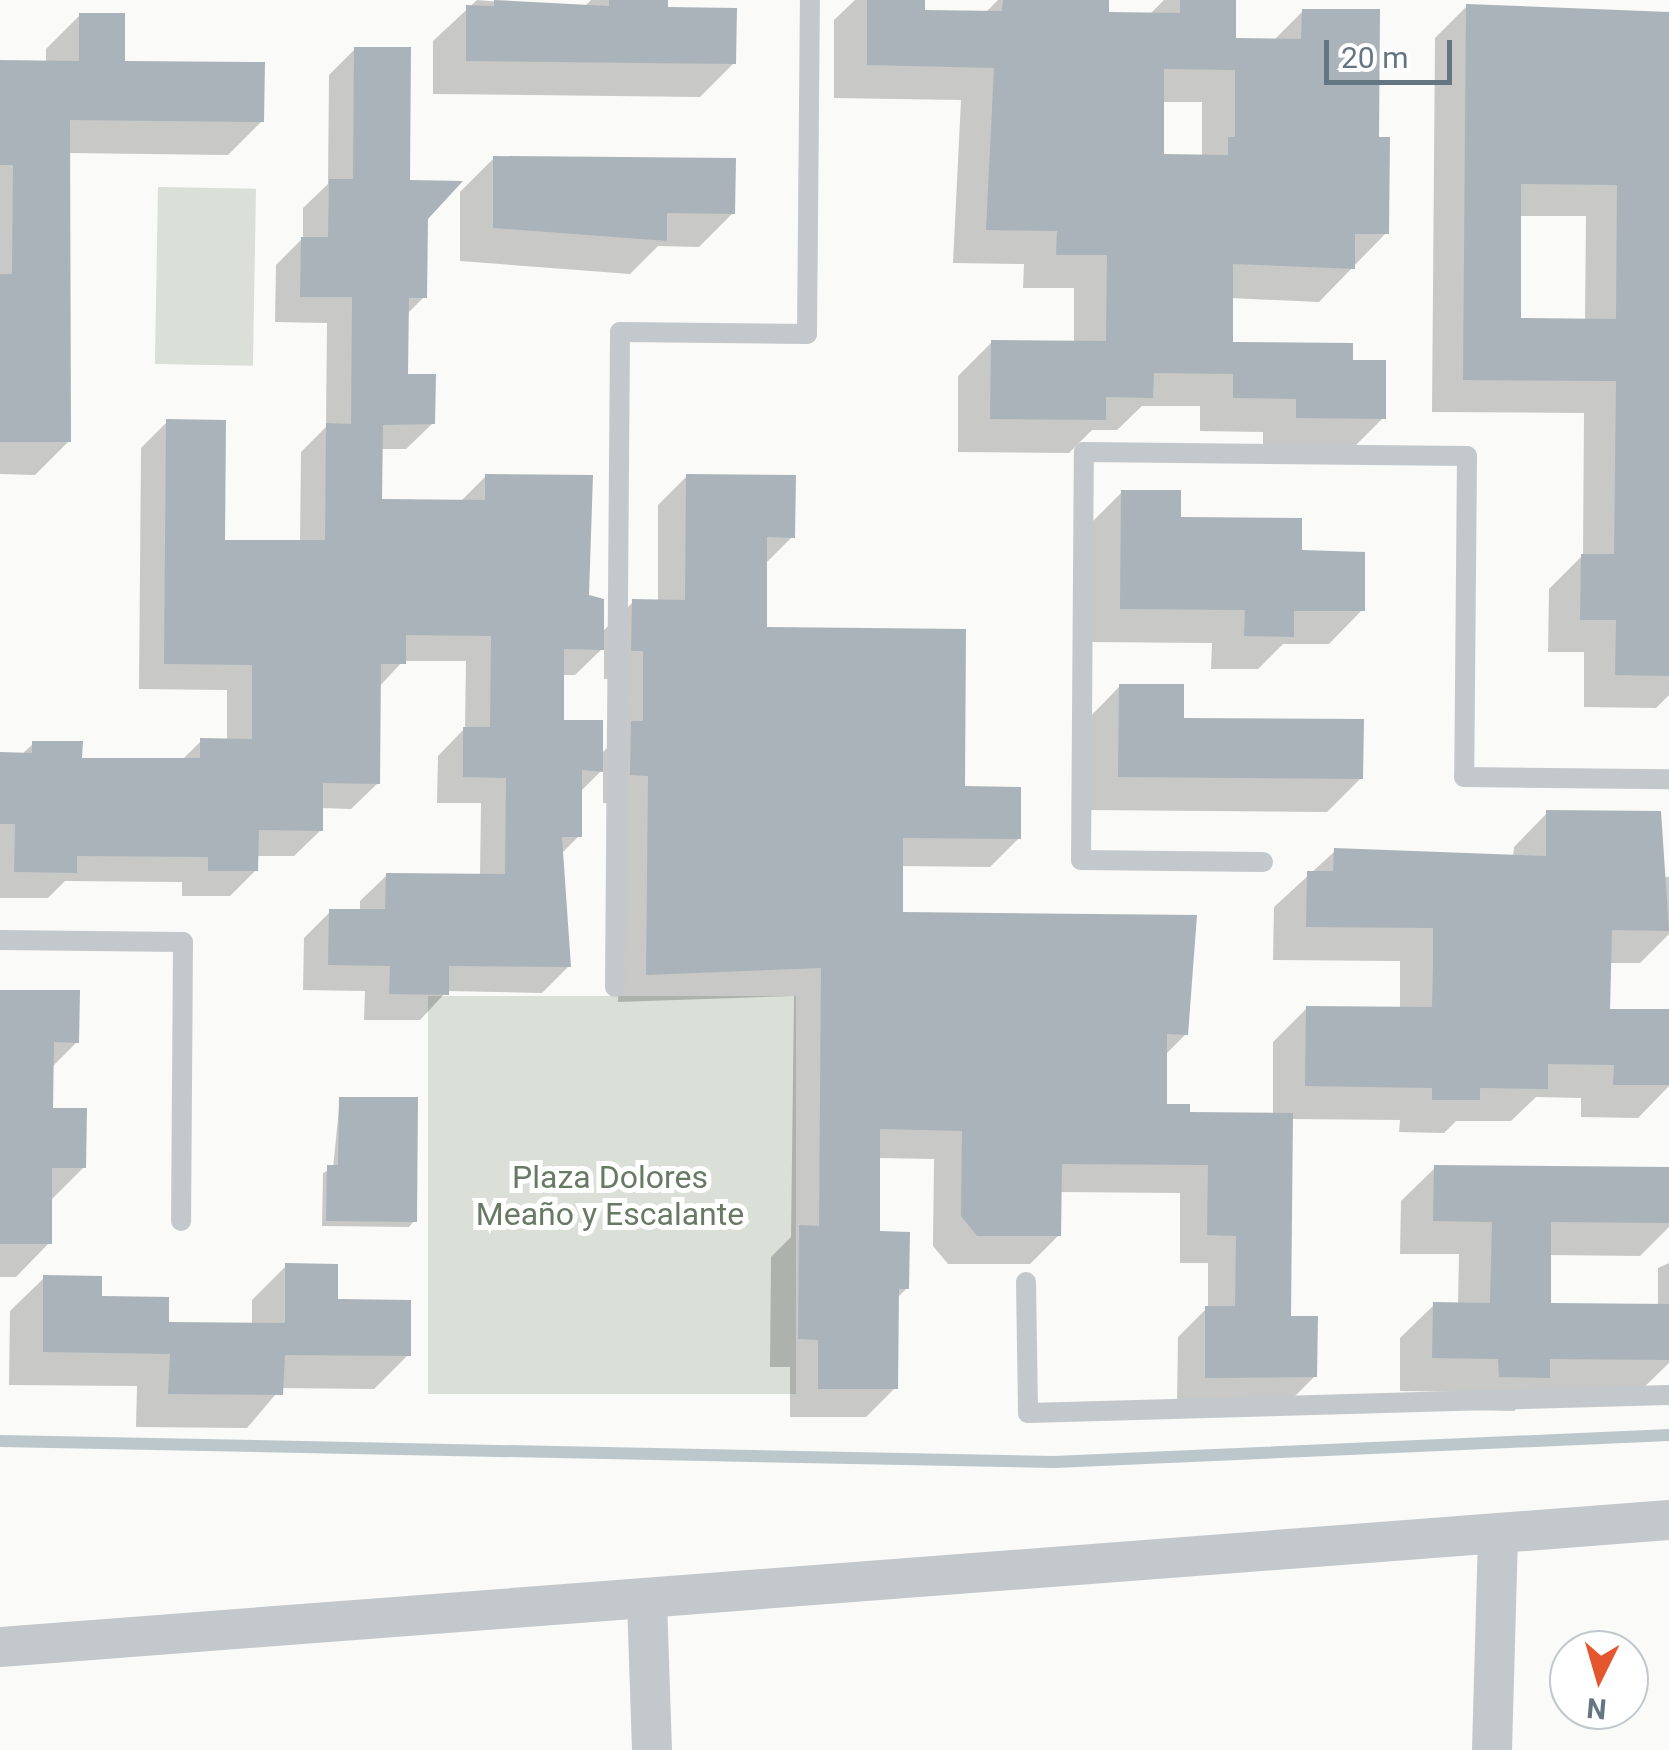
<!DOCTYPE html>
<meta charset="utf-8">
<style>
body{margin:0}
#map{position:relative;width:1669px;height:1750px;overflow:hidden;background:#fafaf8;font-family:Roboto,sans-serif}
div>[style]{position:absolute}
.green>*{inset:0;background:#dadfd7;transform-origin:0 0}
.shadow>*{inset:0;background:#0003}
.stream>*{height:12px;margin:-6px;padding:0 6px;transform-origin:6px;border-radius:6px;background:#bbc7cb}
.building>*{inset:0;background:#aab3b9}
.lane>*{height:20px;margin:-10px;padding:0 10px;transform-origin:10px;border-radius:10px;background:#c3c8cc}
.street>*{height:40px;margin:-20px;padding:0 20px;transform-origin:20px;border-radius:20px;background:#c3c8cc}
span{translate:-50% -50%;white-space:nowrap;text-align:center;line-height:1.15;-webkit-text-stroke:10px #fff;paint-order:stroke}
.park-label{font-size:32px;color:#687a64}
.north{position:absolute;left:1549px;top:1630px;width:100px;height:100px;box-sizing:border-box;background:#fff;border:2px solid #c1c8cd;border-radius:50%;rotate:185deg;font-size:28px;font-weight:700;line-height:40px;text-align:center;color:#657683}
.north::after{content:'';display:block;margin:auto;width:35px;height:45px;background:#e4572e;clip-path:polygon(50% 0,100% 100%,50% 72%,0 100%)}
.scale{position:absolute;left:1324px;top:40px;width:128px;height:45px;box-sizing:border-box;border:5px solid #657683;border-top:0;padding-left:12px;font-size:30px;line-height:35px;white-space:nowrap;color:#657683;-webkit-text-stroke:8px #fff;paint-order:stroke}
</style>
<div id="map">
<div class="green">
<div style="left:158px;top:187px;width:98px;height:177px;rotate:1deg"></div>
<div style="left:428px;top:996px;width:368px;height:398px"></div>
</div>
<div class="shadow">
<div style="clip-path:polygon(477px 0,582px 9px,591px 0,665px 0,665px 10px,734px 63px,700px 97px,433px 94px,433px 41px)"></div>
<div style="clip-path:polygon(evenodd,855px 0,923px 0,923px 13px,984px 14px,998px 0,1049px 0,1107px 15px,1149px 15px,1164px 0,1233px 0,1233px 41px,1273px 41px,1303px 11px,1376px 140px,1386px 233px,1319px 302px,1230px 298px,1230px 344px,1350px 362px,1383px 418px,1350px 451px,1263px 450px,1263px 432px,1200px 431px,1200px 406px,1142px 406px,1117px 430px,1092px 430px,1069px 453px,958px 452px,958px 376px,992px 342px,1074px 343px,1074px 288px,1023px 288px,1024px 264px,953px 263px,961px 100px,834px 98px,834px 20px,855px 0,1162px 102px,1202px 102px,1202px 158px,1161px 157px,1162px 102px)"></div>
<div style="clip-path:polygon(evenodd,1467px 6px,1669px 14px,1669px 695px,1656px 708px,1584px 707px,1584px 652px,1548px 652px,1549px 589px,1583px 555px,1584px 413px,1432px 412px,1435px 38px,1467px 6px,1518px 216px,1586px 216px,1585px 321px,1518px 320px,1518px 216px)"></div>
<div style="clip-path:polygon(80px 15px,122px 64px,262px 121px,228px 155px,68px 153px,69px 441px,35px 475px,0 474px,0 62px,46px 63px,46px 49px)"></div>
<div style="clip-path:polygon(evenodd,355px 49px,425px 218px,424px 297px,406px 315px,406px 376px,433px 423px,406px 449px,380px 449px,380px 501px,460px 502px,486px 476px,587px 597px,601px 633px,633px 602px,658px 602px,658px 505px,687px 476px,793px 536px,764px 565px,764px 629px,1019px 838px,990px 867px,901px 866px,901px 914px,1186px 1034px,1165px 1055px,1164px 1106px,1187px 1115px,1273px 1116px,1273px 1042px,1307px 1008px,1400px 1009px,1400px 961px,1273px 960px,1274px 907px,1335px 851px,1513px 857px,1514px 847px,1547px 813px,1658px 877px,1669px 877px,1669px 934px,1640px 963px,1608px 963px,1608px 1011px,1669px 1012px,1669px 1086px,1638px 1118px,1581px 1117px,1581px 1098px,1536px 1097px,1511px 1121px,1456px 1121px,1444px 1133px,1399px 1132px,1400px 1120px,1291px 1119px,1289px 1319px,1315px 1376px,1286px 1405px,1177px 1406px,1178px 1337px,1208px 1307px,1208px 1263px,1180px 1263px,1180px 1193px,1059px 1192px,1059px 1235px,1030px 1264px,948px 1264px,933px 1246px,934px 1159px,878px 1158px,877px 1234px,907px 1288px,896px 1299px,895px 1388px,866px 1417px,790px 1417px,790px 1367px,770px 1367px,771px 1257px,791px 1237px,794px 996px,618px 1002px,621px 804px,603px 803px,603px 769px,580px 792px,579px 836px,561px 854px,569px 966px,542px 993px,447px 991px,420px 1020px,364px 1020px,365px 991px,303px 990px,304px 938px,330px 912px,360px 912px,360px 901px,387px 875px,480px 876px,481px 803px,437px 803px,438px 756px,465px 728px,466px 661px,403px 661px,378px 688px,378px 783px,351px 809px,321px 808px,321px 830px,294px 856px,256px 856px,256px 870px,230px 896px,182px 896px,182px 882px,65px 881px,48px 898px,0 898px,0 755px,21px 755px,33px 744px,80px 760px,181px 761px,201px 741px,227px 741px,227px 690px,139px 689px,141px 448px,167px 422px,223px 542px,300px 543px,301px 452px,326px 427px,327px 323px,275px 322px,276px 265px,303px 238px,303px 208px,328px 184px,329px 75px,355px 49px,604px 647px,604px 679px,615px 679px,615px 740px,601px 754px,561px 722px,562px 675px,575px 675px,604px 647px)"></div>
<div style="clip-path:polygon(494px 158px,733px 213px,699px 247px,658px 246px,630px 274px,460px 261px,460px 192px)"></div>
<div style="clip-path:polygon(1122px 492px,1178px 519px,1300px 553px,1362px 610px,1329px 644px,1283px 644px,1258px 669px,1211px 669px,1212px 643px,1087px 642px,1088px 526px)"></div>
<div style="clip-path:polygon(1120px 686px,1181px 720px,1361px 778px,1327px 812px,1085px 810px,1087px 720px)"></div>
<div style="clip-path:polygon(0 992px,77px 1042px,51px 1068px,50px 1111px,84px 1167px,50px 1201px,49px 1243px,16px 1277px,0 1277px)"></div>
<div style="clip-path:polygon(340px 1099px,414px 1221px,409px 1227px,322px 1226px,323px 1173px,333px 1168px)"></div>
<div style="clip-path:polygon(1435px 1168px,1669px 1170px,1669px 1227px,1640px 1256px,1549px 1255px,1549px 1306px,1658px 1307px,1658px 1268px,1669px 1263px,1669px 1363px,1638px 1393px,1533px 1392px,1514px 1411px,1466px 1410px,1465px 1392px,1400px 1391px,1400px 1338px,1434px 1305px,1458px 1305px,1459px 1254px,1400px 1254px,1401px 1201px)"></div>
<div style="clip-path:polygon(286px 1266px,408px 1355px,374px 1389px,281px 1388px,247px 1428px,136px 1427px,137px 1386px,9px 1385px,10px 1311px,44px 1278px,166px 1324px,252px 1325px,252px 1300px)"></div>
</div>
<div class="stream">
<div style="left:0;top:1441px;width:1054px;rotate:1.14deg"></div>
<div style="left:1054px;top:1462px;width:616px;rotate:-2.51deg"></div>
</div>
<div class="building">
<div style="clip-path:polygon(494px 0,609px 6px,609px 0,668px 0,668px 7px,737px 8px,736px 64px,466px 61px,466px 5px,494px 6px)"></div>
<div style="clip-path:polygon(evenodd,867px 0,925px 0,925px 10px,1002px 11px,1003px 0,1109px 0,1109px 12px,1180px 13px,1180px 0,1236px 0,1236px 38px,1301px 39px,1302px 9px,1380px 9px,1379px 137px,1390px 137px,1389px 234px,1355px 234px,1355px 269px,1233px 264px,1233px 342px,1353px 343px,1353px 360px,1386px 360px,1386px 419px,1296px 418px,1296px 399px,1233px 398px,1233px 374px,1154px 373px,1153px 398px,1106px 397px,1106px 420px,990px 419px,991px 340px,1106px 341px,1107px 255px,1056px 255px,1057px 231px,986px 230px,994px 68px,867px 65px,867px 0,1164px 69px,1235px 70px,1235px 137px,1228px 137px,1228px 155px,1164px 154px,1164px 69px)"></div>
<div style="clip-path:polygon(evenodd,1466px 4px,1669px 12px,1669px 676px,1615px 675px,1616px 620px,1580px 620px,1581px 554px,1614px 554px,1616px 381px,1463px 380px,1466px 4px,1521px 184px,1617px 185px,1616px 319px,1521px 318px,1521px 184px)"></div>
<div style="clip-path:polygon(79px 13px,125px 13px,125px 61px,265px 62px,264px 122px,70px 120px,71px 442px,0 442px,0 274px,12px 274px,13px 165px,0 165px,0 60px,79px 61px)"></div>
<div style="clip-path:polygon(354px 47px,411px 47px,410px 180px,463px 181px,428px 219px,427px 298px,409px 298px,408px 374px,436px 374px,435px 424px,383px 425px,382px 499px,485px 500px,485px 474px,593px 475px,589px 595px,604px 599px,604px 650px,564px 649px,564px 720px,603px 720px,603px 772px,582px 770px,582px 837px,562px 837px,571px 967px,449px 966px,449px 995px,389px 994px,390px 966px,328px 965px,329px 909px,385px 909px,386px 873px,505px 874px,506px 778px,463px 777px,463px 727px,490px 727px,491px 636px,406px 635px,406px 664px,381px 664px,380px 784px,323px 783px,323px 831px,259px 830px,258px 871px,208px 871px,208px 857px,77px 856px,77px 873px,14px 872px,15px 824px,0 824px,0 752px,32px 753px,32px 741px,83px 741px,82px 758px,200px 758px,200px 738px,252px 739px,252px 665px,164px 664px,166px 419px,226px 420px,225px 540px,325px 540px,326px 423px,351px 424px,352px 297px,300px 297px,301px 237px,328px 237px,329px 179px,353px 179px)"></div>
<div style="clip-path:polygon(493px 156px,736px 158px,735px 214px,667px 213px,667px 241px,493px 228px)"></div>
<div style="clip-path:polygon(686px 474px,796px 475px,795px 538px,767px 537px,767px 627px,966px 629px,965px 786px,1021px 787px,1021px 839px,903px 838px,903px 912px,1197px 915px,1188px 1035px,1167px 1034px,1167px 1104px,1190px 1104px,1190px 1112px,1293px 1113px,1291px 1316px,1318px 1316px,1317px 1377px,1205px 1378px,1205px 1306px,1235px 1306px,1236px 1236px,1207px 1235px,1208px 1165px,1062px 1164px,1061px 1236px,977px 1236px,961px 1216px,962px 1131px,880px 1129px,880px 1231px,910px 1232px,909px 1289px,899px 1289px,898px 1389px,818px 1389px,818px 1340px,798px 1339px,799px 1225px,819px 1226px,821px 968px,646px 975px,648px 776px,630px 775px,631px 721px,643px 721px,643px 651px,631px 651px,632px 599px,685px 600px)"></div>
<div style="clip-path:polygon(1121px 490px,1181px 490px,1181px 517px,1302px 518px,1302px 550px,1365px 552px,1365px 611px,1294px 611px,1294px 637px,1244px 636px,1245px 610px,1120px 609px)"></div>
<div style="clip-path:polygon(1119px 684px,1184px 684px,1184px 718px,1364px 719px,1363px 779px,1118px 777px)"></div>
<div style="clip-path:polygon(1546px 810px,1661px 811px,1669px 931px,1612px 930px,1610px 1009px,1669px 1009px,1669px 1085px,1613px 1085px,1614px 1065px,1548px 1064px,1548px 1089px,1480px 1088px,1480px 1100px,1432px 1100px,1432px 1088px,1305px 1086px,1306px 1006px,1432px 1007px,1433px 969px,1433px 928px,1306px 927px,1307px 871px,1333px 871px,1334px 848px,1546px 856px)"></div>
<div style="clip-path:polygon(0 990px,80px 990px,79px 1043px,54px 1042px,53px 1108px,87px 1108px,86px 1168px,52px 1168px,52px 1244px,0 1244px)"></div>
<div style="clip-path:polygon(339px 1097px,418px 1097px,417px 1222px,326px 1221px,327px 1165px,338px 1165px)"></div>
<div style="clip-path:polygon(1434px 1165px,1669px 1167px,1669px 1223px,1551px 1222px,1551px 1303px,1669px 1304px,1669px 1360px,1550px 1359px,1550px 1378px,1499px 1377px,1498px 1359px,1432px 1358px,1433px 1302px,1490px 1303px,1492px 1222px,1433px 1221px)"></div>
<div style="clip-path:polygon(285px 1263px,338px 1264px,338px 1299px,411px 1300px,411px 1356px,285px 1355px,283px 1395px,168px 1394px,170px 1354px,43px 1352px,43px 1275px,102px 1276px,102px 1296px,169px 1297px,169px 1322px,285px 1323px)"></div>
</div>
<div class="lane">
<div style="left:1263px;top:862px;width:182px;rotate:-179.4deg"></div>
<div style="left:1081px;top:860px;width:408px;rotate:-89.6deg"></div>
<div style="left:1084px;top:452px;width:383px;rotate:0.6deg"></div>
<div style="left:1467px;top:456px;width:321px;rotate:90.5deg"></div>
<div style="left:1464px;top:777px;width:205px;rotate:0.6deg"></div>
<div style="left:0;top:940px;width:183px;rotate:0.6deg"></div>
<div style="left:183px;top:942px;width:279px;rotate:90.4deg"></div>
<div style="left:615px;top:987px;width:655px;rotate:-89.56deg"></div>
<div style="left:620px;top:332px;width:187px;rotate:0.6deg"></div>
<div style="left:807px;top:334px;width:334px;rotate:-89.5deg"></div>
<div style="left:1026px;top:1282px;width:131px;rotate:89.1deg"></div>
<div style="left:1028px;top:1413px;width:641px;rotate:-1.61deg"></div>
</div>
<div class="street">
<div style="left:647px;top:1600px;width:150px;rotate:88.1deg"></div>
<div style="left:0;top:1647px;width:1674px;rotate:-4.35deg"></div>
<div style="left:1492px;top:1750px;width:216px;rotate:-88.4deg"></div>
</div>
<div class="park-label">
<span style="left:610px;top:1196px">Plaza Dolores<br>Meaño y Escalante</span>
</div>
<div class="north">N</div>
<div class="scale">20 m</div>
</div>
